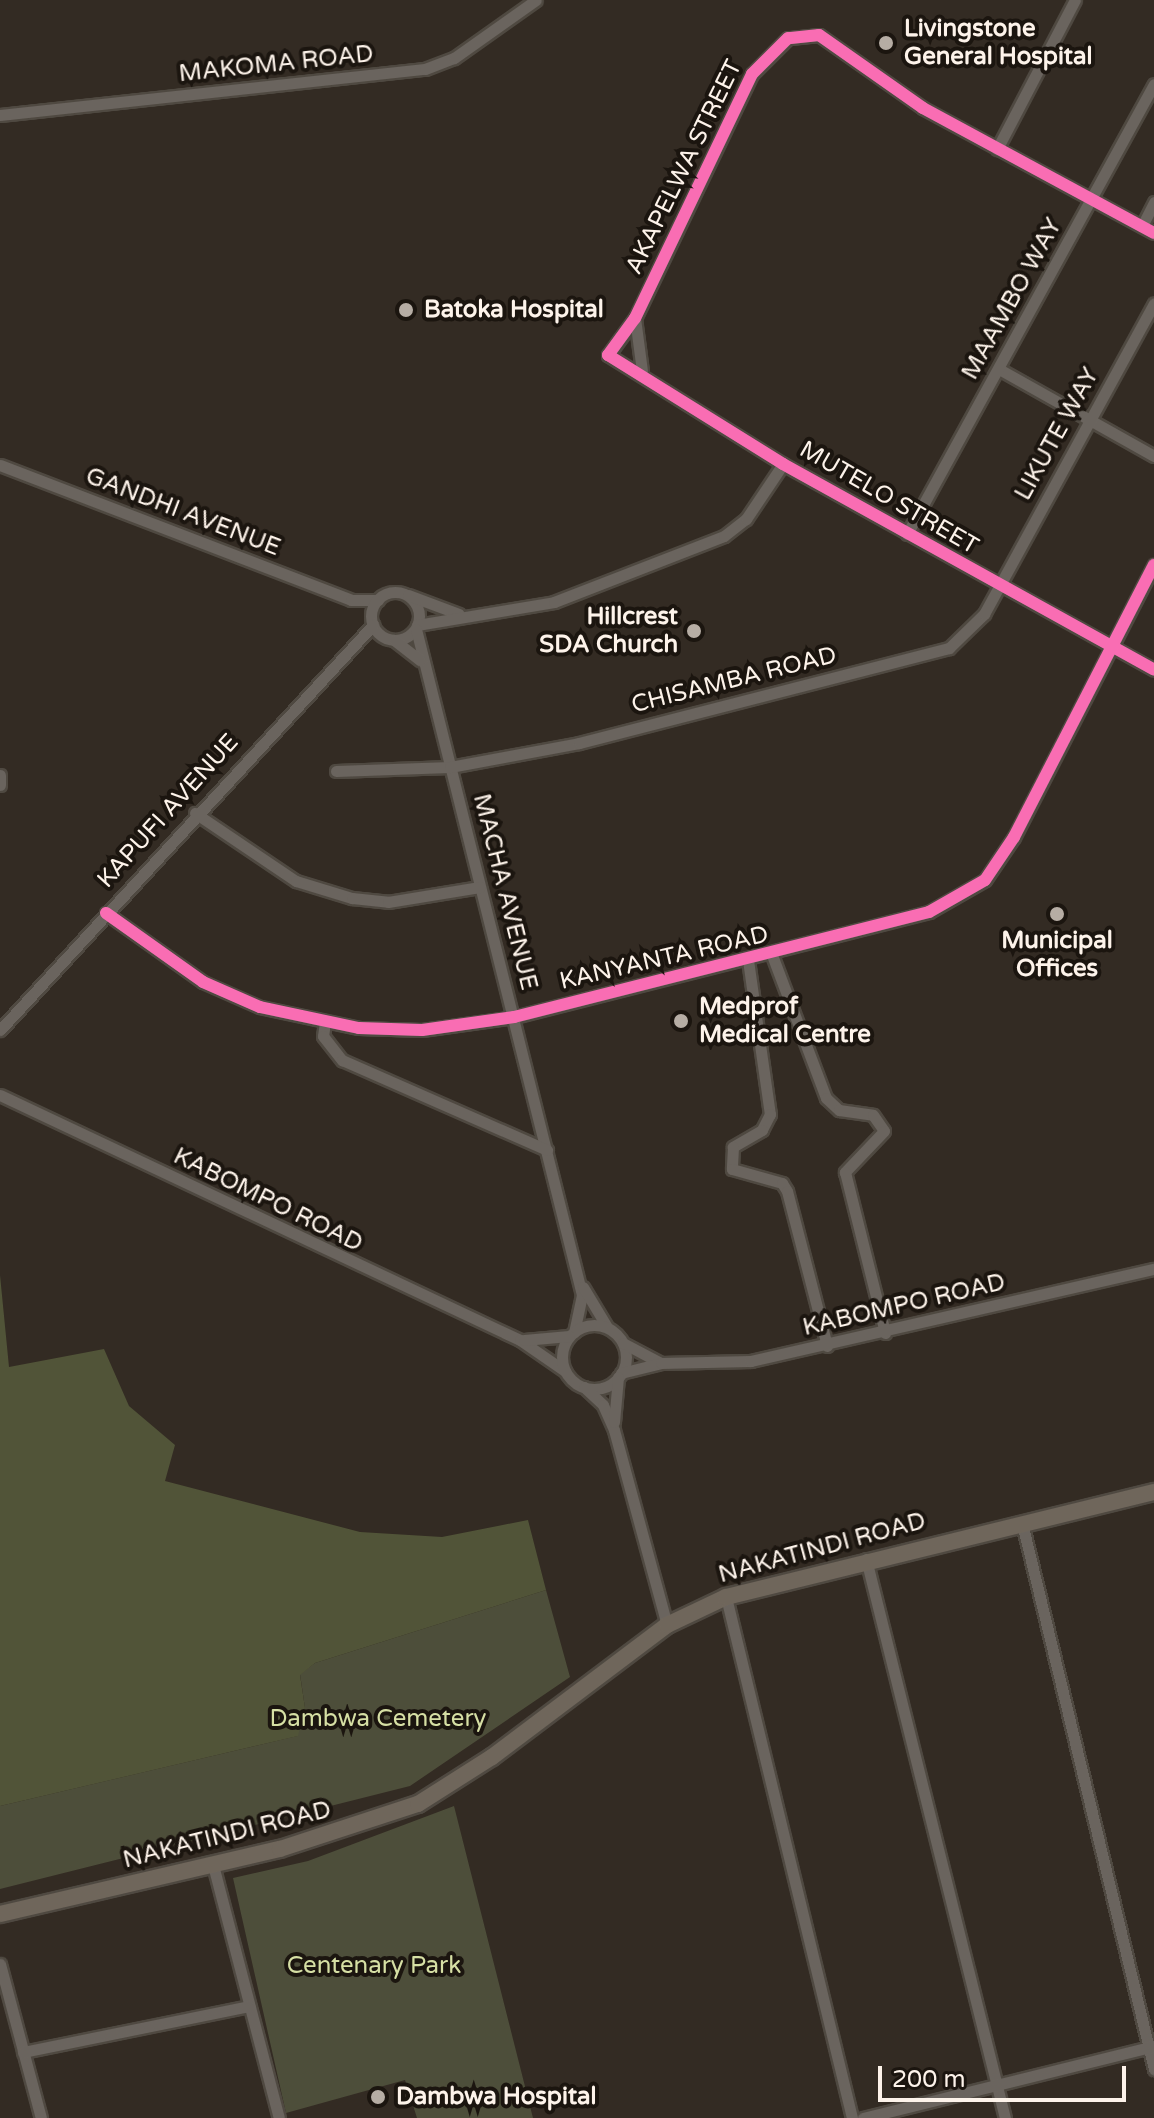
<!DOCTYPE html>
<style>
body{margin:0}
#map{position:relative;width:1154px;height:2118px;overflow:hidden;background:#332b23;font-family:"Varela Round",sans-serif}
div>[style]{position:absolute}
.green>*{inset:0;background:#4d4e3a}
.forest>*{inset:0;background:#515438}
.roads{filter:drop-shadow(2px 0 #4f4941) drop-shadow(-2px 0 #4f4941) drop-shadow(0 2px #4f4941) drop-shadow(0 -2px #4f4941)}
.minor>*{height:11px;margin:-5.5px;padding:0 5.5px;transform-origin:5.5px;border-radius:5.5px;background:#6a645e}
.minor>.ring{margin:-5.5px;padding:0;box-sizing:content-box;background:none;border:11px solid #6a645e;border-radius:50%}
.highway>*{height:16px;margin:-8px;padding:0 8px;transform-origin:8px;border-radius:8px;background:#6f665b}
.cycleway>*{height:12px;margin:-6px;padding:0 6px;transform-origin:6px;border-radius:6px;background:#f96db3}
.dots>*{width:22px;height:22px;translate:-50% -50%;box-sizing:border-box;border:4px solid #1b150f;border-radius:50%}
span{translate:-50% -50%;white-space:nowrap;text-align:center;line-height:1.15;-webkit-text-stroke:8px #1b150f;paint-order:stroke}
.poi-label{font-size:24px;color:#fdf3ea;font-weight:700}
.left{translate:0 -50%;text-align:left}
.right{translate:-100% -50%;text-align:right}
.street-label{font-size:24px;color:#fdf3ea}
.park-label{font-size:24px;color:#d6dfa4}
.scale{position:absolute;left:878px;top:2066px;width:248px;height:36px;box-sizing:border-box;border:4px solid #fdf3ea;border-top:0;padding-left:10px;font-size:24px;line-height:28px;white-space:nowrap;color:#fdf3ea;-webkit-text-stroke:6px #1b150f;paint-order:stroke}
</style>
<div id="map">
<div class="green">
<div style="clip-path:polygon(546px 1590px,570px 1677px,410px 1786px,0 1889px,0 1806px,297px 1736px,305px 1708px,300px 1674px,315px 1663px)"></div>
<div style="clip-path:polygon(454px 1806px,533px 2118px,417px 2118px,405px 2080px,286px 2113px,233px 1878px,308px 1861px)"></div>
</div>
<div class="forest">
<div style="clip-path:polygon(0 1275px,9px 1367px,104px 1349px,129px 1406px,175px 1445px,165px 1481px,360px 1532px,442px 1537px,528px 1520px,546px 1590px,315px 1663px,300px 1675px,305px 1708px,298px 1736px,0 1806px)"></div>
</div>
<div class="roads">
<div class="minor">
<div style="left:0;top:115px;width:427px;rotate:-6.2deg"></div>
<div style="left:425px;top:69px;width:31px;rotate:-21deg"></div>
<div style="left:454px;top:58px;width:100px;rotate:-35.3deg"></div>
<div style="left:997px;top:149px;width:168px;rotate:-62.4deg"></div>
<div style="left:1142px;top:226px;width:27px;rotate:-63deg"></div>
<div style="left:1154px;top:233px;width:263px;rotate:-151.6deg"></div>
<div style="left:923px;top:108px;width:127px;rotate:-144.9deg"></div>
<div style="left:819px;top:35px;width:31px;rotate:174deg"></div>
<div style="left:788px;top:38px;width:51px;rotate:135deg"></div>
<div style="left:752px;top:74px;width:271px;rotate:115.6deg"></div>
<div style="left:635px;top:318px;width:46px;rotate:126.1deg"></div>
<div style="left:608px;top:355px;width:206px;rotate:31.9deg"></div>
<div style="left:783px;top:464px;width:424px;rotate:29deg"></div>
<div style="left:635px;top:318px;width:53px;rotate:82.5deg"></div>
<div style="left:999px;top:369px;width:178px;rotate:29.3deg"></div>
<div style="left:0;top:465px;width:376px;rotate:21deg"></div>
<div style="left:351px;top:600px;width:27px"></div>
<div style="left:907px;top:534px;width:513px;rotate:-61.24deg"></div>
<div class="ring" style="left:371px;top:592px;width:37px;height:37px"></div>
<div style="left:408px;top:595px;width:54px;rotate:20.4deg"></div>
<div style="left:417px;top:625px;width:139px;rotate:-9.5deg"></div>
<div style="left:554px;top:602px;width:182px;rotate:-21.2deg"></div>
<div style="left:724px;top:536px;width:28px;rotate:-38deg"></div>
<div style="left:746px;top:519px;width:66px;rotate:-56.1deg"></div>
<div style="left:416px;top:629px;width:686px;rotate:76deg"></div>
<div style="left:582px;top:1295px;width:38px;rotate:102deg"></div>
<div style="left:394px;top:640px;width:33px;rotate:38deg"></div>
<div style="left:336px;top:771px;width:114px;rotate:-2deg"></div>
<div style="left:450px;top:767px;width:131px;rotate:-10.5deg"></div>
<div style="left:579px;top:743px;width:382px;rotate:-14.4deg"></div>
<div style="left:949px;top:648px;width:49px;rotate:-44.2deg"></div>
<div style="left:984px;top:614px;width:354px;rotate:-61.3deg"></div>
<div style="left:0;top:775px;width:10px;rotate:90deg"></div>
<div style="left:195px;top:813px;width:122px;rotate:34deg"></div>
<div style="left:296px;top:881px;width:59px;rotate:16.9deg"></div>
<div style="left:352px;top:898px;width:36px;rotate:6deg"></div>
<div style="left:388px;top:902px;width:93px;rotate:-9.3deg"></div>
<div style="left:106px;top:913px;width:119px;rotate:35.4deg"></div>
<div style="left:203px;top:982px;width:62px;rotate:23.7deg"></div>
<div style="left:260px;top:1007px;width:101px;rotate:12deg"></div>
<div style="left:359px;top:1028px;width:63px;rotate:1.8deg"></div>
<div style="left:422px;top:1030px;width:93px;rotate:-8deg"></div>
<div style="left:514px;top:1017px;width:428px;rotate:-14.2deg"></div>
<div style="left:929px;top:912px;width:64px;rotate:-29.7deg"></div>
<div style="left:985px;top:880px;width:52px;rotate:-56deg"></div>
<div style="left:1014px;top:837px;width:306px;rotate:-62.8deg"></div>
<div style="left:772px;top:955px;width:153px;rotate:69.3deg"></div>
<div style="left:826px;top:1098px;width:18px;rotate:43deg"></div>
<div style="left:839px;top:1110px;width:34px;rotate:8deg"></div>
<div style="left:873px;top:1115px;width:19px;rotate:55deg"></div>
<div style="left:884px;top:1131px;width:57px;rotate:133.6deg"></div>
<div style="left:845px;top:1172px;width:166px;rotate:76deg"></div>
<div style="left:748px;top:960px;width:156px;rotate:81.9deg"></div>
<div style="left:770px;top:1114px;width:18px;rotate:117deg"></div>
<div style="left:762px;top:1130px;width:34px;rotate:150deg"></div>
<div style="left:733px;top:1147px;width:22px;rotate:93deg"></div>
<div style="left:732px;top:1169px;width:52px;rotate:15.6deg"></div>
<div style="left:782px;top:1183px;width:9px;rotate:58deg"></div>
<div style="left:787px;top:1191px;width:160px;rotate:75.5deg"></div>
<div style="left:325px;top:1022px;width:14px;rotate:98deg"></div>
<div style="left:323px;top:1036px;width:31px;rotate:52deg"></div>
<div style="left:342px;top:1060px;width:224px;rotate:23.7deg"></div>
<div style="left:0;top:1030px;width:551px;rotate:-47.36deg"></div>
<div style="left:0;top:1095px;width:575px;rotate:25.23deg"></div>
<div style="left:520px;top:1340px;width:55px;rotate:34.6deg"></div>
<div style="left:583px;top:1287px;width:47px;rotate:59deg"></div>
<div class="ring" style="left:562px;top:1325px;width:53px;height:53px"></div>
<div style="left:524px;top:1340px;width:45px;rotate:-5.1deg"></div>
<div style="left:623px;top:1343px;width:43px;rotate:27.8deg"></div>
<div style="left:621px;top:1373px;width:41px;rotate:-14deg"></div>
<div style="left:661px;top:1363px;width:90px;rotate:-1.3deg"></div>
<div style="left:751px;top:1361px;width:413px;rotate:-12.9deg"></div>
<div style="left:584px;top:1387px;width:26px;rotate:43deg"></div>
<div style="left:603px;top:1405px;width:27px;rotate:66deg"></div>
<div style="left:614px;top:1430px;width:202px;rotate:74.8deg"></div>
<div style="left:614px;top:1422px;width:45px;rotate:-84.9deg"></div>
<div style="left:1022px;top:1523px;width:562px;rotate:76.41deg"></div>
<div style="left:866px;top:1559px;width:576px;rotate:76.04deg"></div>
<div style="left:726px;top:1597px;width:536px;rotate:76.4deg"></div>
<div style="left:213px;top:1865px;width:261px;rotate:75.4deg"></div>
<div style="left:0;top:1964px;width:159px;rotate:75.1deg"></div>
<div style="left:23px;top:2052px;width:231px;rotate:-11.5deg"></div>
<div style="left:863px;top:2118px;width:300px;rotate:-13.9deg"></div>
</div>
<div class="highway">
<div style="left:0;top:1914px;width:287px;rotate:-13.1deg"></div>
<div style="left:280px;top:1849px;width:145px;rotate:-18.1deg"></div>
<div style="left:418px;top:1804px;width:88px;rotate:-32.4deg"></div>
<div style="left:492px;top:1757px;width:219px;rotate:-37deg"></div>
<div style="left:667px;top:1625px;width:65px;rotate:-25.4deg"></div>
<div style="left:726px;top:1597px;width:441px;rotate:-13.8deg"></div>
</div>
</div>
<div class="cycleway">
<div style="left:1154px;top:233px;width:263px;rotate:-151.6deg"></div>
<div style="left:923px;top:108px;width:127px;rotate:-144.9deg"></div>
<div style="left:819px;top:35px;width:31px;rotate:174deg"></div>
<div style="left:788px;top:38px;width:51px;rotate:135deg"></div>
<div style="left:752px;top:74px;width:271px;rotate:115.6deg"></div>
<div style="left:635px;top:318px;width:46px;rotate:126.1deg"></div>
<div style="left:608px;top:355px;width:206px;rotate:31.9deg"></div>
<div style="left:783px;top:464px;width:424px;rotate:29deg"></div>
<div style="left:106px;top:913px;width:119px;rotate:35.4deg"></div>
<div style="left:203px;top:982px;width:62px;rotate:23.7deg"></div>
<div style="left:260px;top:1007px;width:101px;rotate:12deg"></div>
<div style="left:359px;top:1028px;width:63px;rotate:1.8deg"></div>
<div style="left:422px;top:1030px;width:93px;rotate:-8deg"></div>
<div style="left:514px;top:1017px;width:428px;rotate:-14.2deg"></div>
<div style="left:929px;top:912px;width:64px;rotate:-29.7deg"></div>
<div style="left:985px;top:880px;width:52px;rotate:-56deg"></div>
<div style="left:1014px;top:837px;width:306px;rotate:-62.8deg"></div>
</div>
<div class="dots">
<div style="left:886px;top:43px;background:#b6ada4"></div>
<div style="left:406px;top:310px;background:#b6ada4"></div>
<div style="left:694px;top:631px;background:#b6ada4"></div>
<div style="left:1057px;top:914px;background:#b6ada4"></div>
<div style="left:681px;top:1021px;background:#b6ada4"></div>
<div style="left:378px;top:2097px;background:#b6ada4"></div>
</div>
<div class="poi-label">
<span class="left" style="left:904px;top:43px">Livingstone<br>General Hospital</span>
<span class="left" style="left:424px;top:310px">Batoka Hospital</span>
<span class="right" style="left:678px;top:631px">Hillcrest<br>SDA Church</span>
<span style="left:1057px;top:955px">Municipal<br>Offices</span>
<span class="left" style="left:699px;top:1021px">Medprof<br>Medical Centre</span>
<span class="left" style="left:396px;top:2097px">Dambwa Hospital</span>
</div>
<div class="street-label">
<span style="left:276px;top:64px;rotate:-6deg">MAKOMA ROAD</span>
<span style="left:684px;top:167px;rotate:-64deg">AKAPELWA STREET</span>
<span style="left:1012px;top:299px;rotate:-61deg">MAAMBO WAY</span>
<span style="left:1057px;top:434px;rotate:-61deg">LIKUTE WAY</span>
<span style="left:889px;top:498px;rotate:30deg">MUTELO STREET</span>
<span style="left:183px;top:512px;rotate:21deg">GANDHI AVENUE</span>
<span style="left:734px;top:680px;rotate:-14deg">CHISAMBA ROAD</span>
<span style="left:168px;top:811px;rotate:-48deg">KAPUFI AVENUE</span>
<span style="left:505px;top:892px;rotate:76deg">MACHA AVENUE</span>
<span style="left:664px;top:958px;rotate:-13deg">KANYANTA ROAD</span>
<span style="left:268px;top:1200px;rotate:26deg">KABOMPO ROAD</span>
<span style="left:904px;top:1305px;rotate:-13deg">KABOMPO ROAD</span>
<span style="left:822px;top:1548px;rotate:-15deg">NAKATINDI ROAD</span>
<span style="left:227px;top:1835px;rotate:-14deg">NAKATINDI ROAD</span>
</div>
<div class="park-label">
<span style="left:378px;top:1719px">Dambwa Cemetery</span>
<span style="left:374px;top:1966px">Centenary Park</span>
</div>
<div class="scale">200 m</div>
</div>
